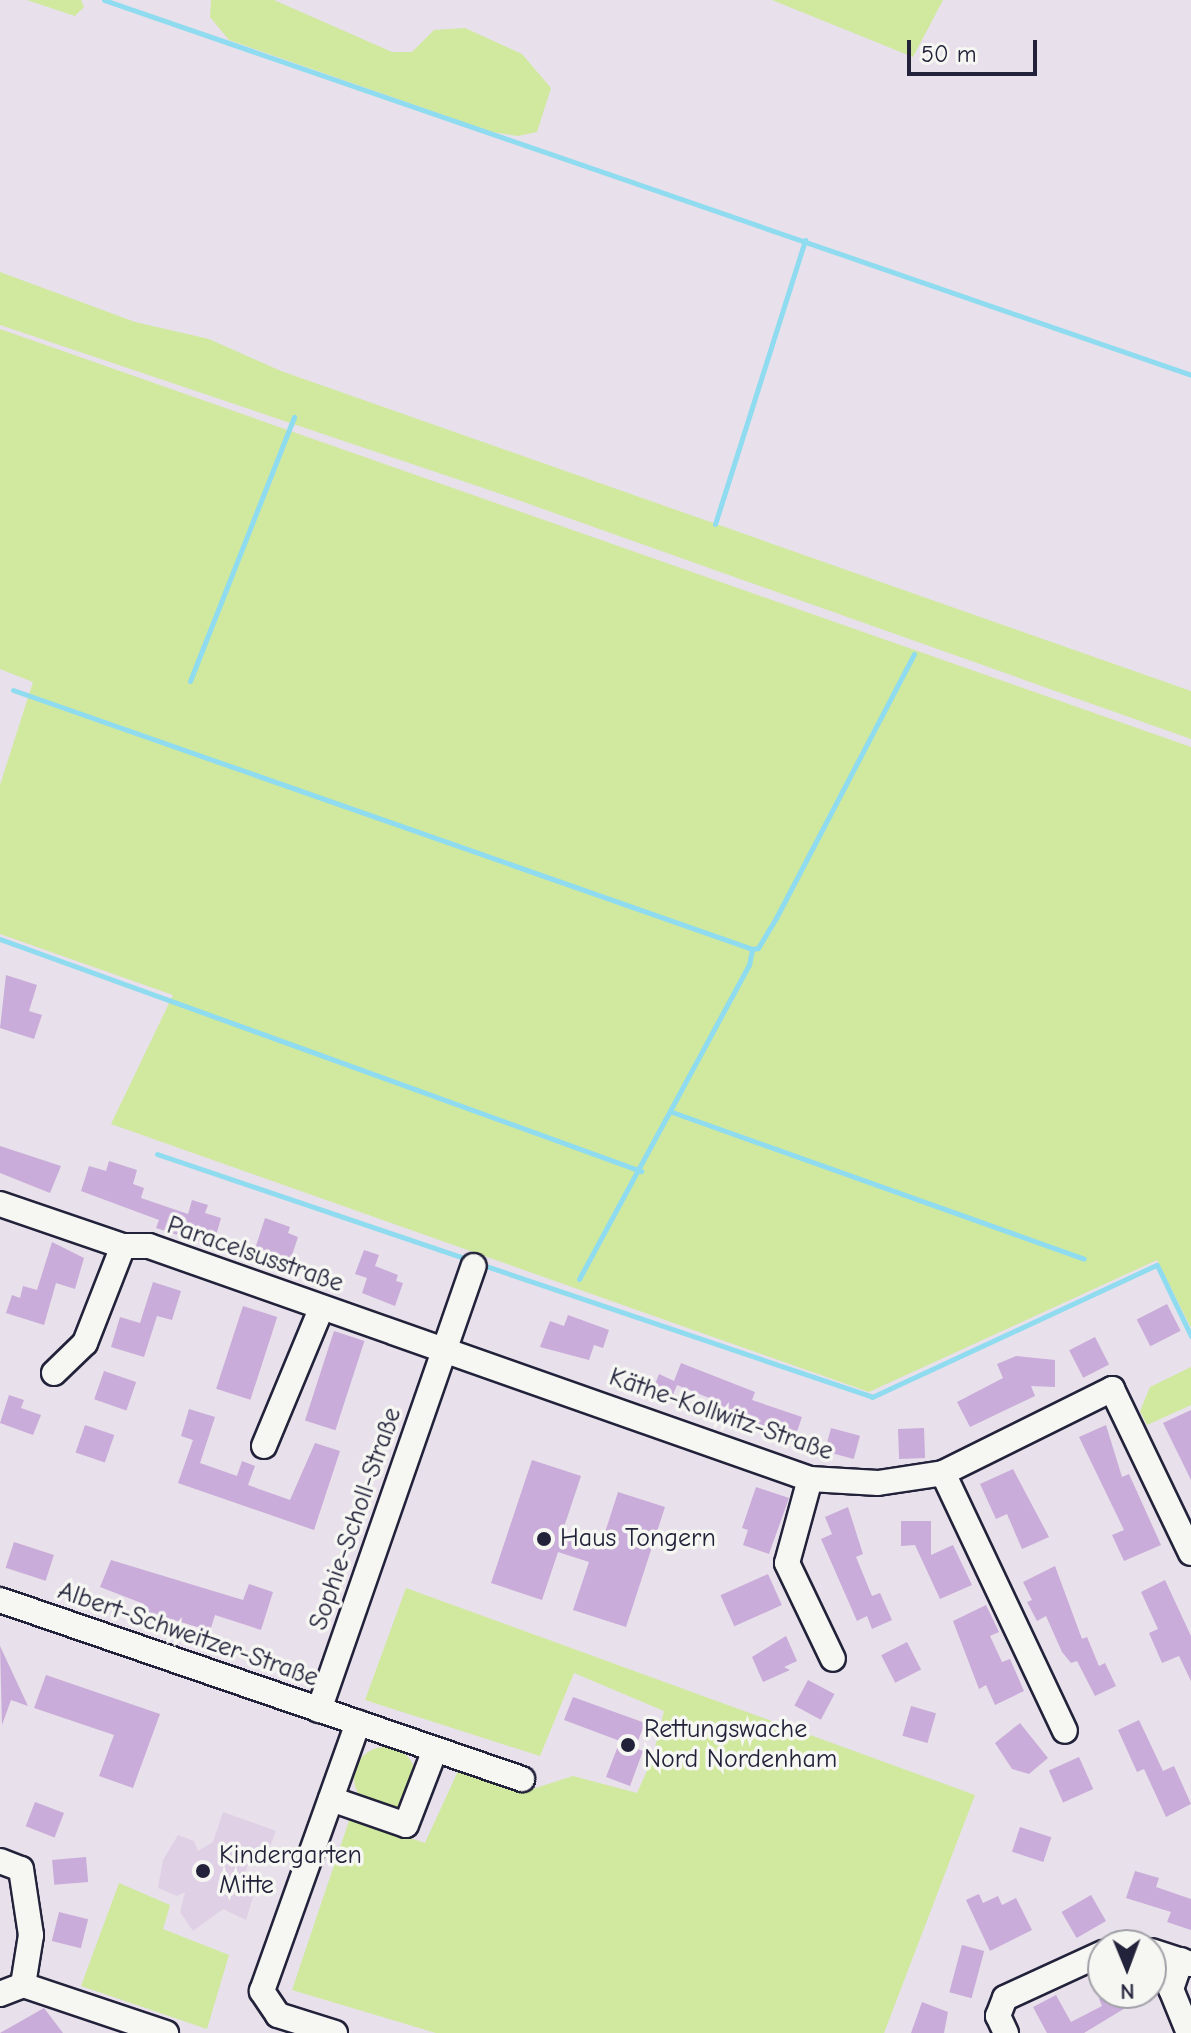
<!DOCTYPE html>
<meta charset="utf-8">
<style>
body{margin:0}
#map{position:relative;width:1191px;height:2033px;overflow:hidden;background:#e8e0ea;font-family:"Comic Neue",sans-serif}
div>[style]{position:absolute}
.built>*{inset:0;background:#dfd0e5}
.green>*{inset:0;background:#d0e99f}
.round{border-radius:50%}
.stream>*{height:5px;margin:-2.5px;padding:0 2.5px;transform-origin:2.5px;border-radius:2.5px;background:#8fdbef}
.building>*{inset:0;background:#c9acd9;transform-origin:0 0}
.roads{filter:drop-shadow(2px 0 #22223b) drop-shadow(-2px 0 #22223b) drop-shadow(0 2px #22223b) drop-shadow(0 -2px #22223b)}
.minor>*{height:24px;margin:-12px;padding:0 12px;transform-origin:12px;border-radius:12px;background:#f6f6f2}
.dots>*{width:22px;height:22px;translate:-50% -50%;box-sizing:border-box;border:4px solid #f6f6f2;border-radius:50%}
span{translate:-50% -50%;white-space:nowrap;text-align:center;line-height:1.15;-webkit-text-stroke:7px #f6f6f2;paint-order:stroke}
.street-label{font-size:26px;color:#22223b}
.poi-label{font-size:26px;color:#22223b}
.left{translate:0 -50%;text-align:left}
.north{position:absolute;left:1087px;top:1929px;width:80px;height:80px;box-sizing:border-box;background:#f6f6f2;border:2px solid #a1a1a9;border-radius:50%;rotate:179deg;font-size:22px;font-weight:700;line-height:32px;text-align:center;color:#22223b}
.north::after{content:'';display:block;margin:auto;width:28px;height:36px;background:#22223b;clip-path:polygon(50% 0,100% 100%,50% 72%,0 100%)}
.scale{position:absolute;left:907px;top:40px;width:130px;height:36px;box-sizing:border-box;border:4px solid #22223b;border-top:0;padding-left:10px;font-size:24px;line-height:28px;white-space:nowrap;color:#22223b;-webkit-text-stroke:6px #f6f6f2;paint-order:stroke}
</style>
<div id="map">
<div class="built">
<div style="clip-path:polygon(223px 1812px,276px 1831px,268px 1851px,249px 1861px,242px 1881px,253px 1897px,246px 1920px,223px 1909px,193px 1931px,180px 1912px,185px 1892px,177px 1896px,158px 1888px,163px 1860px,178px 1835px,194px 1841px,198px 1851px,213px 1842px)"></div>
</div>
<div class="green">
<div style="clip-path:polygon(27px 0,81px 0,84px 7px,75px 16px)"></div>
<div style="clip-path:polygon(211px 0,274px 0,392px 52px,412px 52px,434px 30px,465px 28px,522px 54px,551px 88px,537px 132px,518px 136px,492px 132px,229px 40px,210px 17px)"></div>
<div style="clip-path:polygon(772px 0,943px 0,913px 57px)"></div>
<div style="clip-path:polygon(0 272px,135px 322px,209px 339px,281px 371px,1191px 691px,1191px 739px,498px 493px,0 325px)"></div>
<div style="clip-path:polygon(0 329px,1191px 747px,1191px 1328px,1157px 1260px,869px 1392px,111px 1124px,173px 995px,0 934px,0 785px,33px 682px,0 669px)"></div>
<div style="clip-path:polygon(1191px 1367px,1191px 1405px,1147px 1425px,1140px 1411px,1150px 1387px)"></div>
<div style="clip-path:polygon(406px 1588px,975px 1795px,884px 2033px,436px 2033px,292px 1990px,350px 1818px,425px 1843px,458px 1771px,520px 1793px,573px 1776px,637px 1793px,652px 1760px,664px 1711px,574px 1673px,540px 1756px,365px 1700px)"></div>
<div class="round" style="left:354px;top:1747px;width:62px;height:62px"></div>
<div style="clip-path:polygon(119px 1883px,170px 1905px,163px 1929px,229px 1955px,207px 2029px,81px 1986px)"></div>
</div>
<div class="stream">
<div style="left:104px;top:0;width:1150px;rotate:19.03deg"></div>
<div style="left:715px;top:524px;width:298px;rotate:-72.4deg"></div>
<div style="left:190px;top:681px;width:284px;rotate:-68.5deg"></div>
<div style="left:13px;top:690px;width:783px;rotate:19.31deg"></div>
<div style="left:752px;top:949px;width:6px;rotate:-9deg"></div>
<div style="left:758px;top:948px;width:35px;rotate:-59deg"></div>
<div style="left:776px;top:918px;width:298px;rotate:-62.4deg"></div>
<div style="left:0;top:939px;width:682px;rotate:19.9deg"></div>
<div style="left:672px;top:1112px;width:437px;rotate:19.6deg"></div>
<div style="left:157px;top:1154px;width:330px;rotate:18.7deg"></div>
<div style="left:480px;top:1264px;width:414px;rotate:18.7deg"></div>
<div style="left:872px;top:1397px;width:314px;rotate:-24.9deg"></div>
<div style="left:1157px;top:1265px;width:79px;rotate:64.4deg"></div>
<div style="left:579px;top:1279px;width:357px;rotate:-61.6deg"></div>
<div style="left:749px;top:965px;width:16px;rotate:-79deg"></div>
</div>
<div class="building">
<div style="clip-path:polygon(6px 975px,37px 985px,29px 1011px,42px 1015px,34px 1039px,0 1028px)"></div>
<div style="clip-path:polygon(0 1146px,61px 1166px,50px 1193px,0 1173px)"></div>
<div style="clip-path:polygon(109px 1161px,137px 1170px,133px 1184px,144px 1188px,141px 1198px,188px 1214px,192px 1200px,208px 1205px,205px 1213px,221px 1218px,213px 1246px,156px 1228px,159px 1220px,81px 1191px,89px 1166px,106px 1171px)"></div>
<div style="clip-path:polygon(265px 1218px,290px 1227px,288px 1233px,298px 1237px,289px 1264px,254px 1252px)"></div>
<div style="clip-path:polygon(52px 1242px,84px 1258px,75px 1289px,56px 1283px,44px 1325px,6px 1313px,12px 1295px,20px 1298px,23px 1286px,37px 1290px)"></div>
<div style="clip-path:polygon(364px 1250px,379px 1255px,375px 1266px,398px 1275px,396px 1281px,403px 1283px,395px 1306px,362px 1293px,367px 1278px,355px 1274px)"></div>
<div style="clip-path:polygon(153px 1282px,181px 1291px,172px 1320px,157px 1316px,144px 1357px,111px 1347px,120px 1317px,140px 1323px)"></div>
<div style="left:1167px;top:1304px;width:30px;height:34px;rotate:63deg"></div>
<div style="left:243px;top:1306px;width:36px;height:87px;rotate:18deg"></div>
<div style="clip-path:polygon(568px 1315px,609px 1330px,603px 1348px,594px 1345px,589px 1360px,540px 1347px,550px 1321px,564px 1326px)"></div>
<div style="left:334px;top:1331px;width:32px;height:94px;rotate:18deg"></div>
<div style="left:1095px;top:1337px;width:31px;height:29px;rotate:63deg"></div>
<div style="clip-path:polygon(1016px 1356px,1055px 1360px,1055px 1387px,1031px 1386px,1035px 1396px,970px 1427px,957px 1402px,1003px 1378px,997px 1364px)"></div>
<div style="clip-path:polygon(681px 1363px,755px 1392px,752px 1400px,802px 1417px,793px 1443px,715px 1412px,719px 1402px,677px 1385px,670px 1402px,651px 1395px,659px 1374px,674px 1381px)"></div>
<div style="left:104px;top:1371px;width:34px;height:30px;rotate:19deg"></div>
<div style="clip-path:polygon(9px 1395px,24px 1400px,21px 1408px,41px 1415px,33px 1435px,0 1423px)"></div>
<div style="clip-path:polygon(189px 1409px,215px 1417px,200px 1463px,237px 1476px,242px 1461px,255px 1466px,248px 1485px,290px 1500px,315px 1443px,340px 1451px,314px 1530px,178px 1483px,193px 1440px,181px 1436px)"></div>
<div style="clip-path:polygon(1191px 1410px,1191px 1480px,1163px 1423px)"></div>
<div style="left:85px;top:1425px;width:31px;height:29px;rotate:19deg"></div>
<div style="clip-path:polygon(1106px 1425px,1122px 1477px,1129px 1474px,1161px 1545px,1124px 1561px,1112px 1535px,1124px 1530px,1079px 1437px)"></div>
<div style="left:831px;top:1428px;width:30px;height:24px;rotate:15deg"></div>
<div style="left:924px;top:1428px;width:30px;height:26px;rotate:88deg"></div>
<div style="clip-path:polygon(532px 1460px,581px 1476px,562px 1533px,601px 1545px,618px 1492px,665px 1507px,626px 1627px,573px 1610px,589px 1562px,558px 1552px,542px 1600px,491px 1583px)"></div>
<div style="clip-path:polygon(1013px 1469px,1049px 1537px,1022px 1549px,1007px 1514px,996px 1519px,980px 1484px)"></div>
<div style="clip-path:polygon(756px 1487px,789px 1498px,769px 1554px,743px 1545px,748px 1530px,742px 1528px)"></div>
<div style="clip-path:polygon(848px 1507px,863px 1554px,856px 1557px,872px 1596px,880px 1593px,892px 1620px,872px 1629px,867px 1616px,857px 1621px,821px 1539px,832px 1534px,825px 1517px)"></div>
<div style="clip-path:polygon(901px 1521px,931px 1521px,931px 1555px,953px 1545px,972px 1585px,940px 1599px,915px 1545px,901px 1546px)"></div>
<div style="left:14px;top:1542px;width:42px;height:27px;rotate:18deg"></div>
<div style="clip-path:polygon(111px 1560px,243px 1600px,249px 1584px,273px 1592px,261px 1630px,215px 1615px,210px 1631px,142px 1610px,144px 1604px,100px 1587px)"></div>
<div style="clip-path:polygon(1055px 1566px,1082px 1639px,1087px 1637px,1099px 1666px,1105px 1663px,1116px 1686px,1095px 1696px,1077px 1661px,1071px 1663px,1062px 1652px,1046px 1616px,1037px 1621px,1027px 1602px,1032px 1600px,1023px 1582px)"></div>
<div style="left:768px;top:1574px;width:34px;height:52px;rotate:66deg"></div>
<div style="clip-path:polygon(1165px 1580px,1191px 1636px,1191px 1681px,1179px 1656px,1162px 1663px,1149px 1633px,1158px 1629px,1141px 1592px)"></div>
<div style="clip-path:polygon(986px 1605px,999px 1632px,990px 1636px,1002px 1662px,1010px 1659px,1024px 1691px,995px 1705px,986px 1685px,979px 1689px,953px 1621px)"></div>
<div style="clip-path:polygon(786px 1636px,797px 1661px,784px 1667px,790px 1670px,763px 1682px,752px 1657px)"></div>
<div style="left:907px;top:1642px;width:31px;height:29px;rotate:63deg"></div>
<div style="clip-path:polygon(0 1646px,28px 1706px,11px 1700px,2px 1725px)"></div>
<div style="clip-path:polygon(46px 1675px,160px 1714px,133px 1788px,99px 1776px,114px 1735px,34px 1708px)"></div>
<div style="left:808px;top:1680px;width:30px;height:29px;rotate:28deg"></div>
<div style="clip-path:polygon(573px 1697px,645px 1723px,635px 1748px,643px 1751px,630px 1786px,606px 1777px,620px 1741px,564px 1720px)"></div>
<div style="left:911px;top:1706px;width:26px;height:31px;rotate:16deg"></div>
<div style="clip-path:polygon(1139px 1720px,1163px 1771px,1174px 1766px,1191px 1804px,1166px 1817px,1144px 1769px,1137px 1772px,1118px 1730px)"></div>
<div style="clip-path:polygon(1020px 1723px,1048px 1758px,1029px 1774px,1012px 1769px,995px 1743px)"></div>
<div style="left:1079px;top:1757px;width:35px;height:33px;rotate:66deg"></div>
<div style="left:35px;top:1802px;width:31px;height:26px;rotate:21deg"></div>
<div style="left:1020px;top:1827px;width:33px;height:26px;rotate:18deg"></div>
<div style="left:86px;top:1857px;width:25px;height:34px;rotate:85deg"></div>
<div style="clip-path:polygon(1135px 1871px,1159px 1878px,1156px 1887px,1191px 1899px,1191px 1930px,1167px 1922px,1171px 1912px,1126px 1898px)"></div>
<div style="clip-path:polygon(979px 1894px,983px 1903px,998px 1896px,1002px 1905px,1016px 1898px,1032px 1930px,990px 1951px,966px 1900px)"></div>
<div style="left:1091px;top:1895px;width:30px;height:34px;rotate:60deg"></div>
<div style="left:59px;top:1912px;width:30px;height:30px;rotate:14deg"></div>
<div style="left:962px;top:1945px;width:23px;height:49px;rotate:15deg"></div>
<div style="clip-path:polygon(1109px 1993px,1150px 1993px,1084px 2033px,1047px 2033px,1033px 2007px,1056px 1995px,1071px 2022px,1102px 2006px,1099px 1999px)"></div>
<div style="clip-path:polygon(922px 2002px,948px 2012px,944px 2033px,911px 2033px)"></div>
<div style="clip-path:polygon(44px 2008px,63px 2033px,0 2033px)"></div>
</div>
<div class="roads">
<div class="minor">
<div style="left:0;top:1204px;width:130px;rotate:18.9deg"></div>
<div style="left:123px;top:1246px;width:26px"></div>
<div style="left:149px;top:1246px;width:701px;rotate:19.42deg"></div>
<div style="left:810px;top:1479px;width:68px;rotate:3.4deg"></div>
<div style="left:878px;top:1483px;width:66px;rotate:-8.7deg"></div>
<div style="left:943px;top:1473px;width:189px;rotate:-26.4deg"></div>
<div style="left:1112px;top:1389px;width:182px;rotate:64.3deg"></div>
<div style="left:54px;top:1373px;width:43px;rotate:-44.1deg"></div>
<div style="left:85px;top:1343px;width:104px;rotate:-68.6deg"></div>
<div style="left:264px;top:1446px;width:148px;rotate:-67.4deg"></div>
<div style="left:943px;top:1473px;width:285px;rotate:64.7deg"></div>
<div style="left:810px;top:1479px;width:87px;rotate:105.3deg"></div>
<div style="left:787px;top:1563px;width:106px;rotate:64.4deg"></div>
<div style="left:0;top:1600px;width:552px;rotate:18.93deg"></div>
<div style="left:319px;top:1710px;width:470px;rotate:-70.8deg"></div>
<div style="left:331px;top:1799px;width:79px;rotate:19.1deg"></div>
<div style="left:406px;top:1825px;width:80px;rotate:-68.9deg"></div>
<div style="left:0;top:1861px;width:22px;rotate:21deg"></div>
<div style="left:21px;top:1869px;width:67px;rotate:81.4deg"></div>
<div style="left:31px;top:1935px;width:51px;rotate:99.1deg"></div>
<div style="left:1121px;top:1945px;width:12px"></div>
<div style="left:1151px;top:1951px;width:42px;rotate:18deg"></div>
<div style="left:1181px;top:1960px;width:31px;rotate:109deg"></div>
<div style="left:1171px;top:1989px;width:48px;rotate:67.8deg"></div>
<div style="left:0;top:1994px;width:25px;rotate:-21deg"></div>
<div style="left:23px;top:1985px;width:151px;rotate:18.6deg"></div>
<div style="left:335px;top:2033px;width:60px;rotate:-162.5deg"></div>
<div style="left:278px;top:2015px;width:29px;rotate:-124deg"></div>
<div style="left:262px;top:1991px;width:285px;rotate:-70.3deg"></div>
<div style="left:1006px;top:2033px;width:19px;rotate:-115deg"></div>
<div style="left:998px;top:2016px;width:19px;rotate:-69deg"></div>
<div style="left:1005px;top:1998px;width:108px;rotate:-24.7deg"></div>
</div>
</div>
<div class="dots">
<div style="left:544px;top:1539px;background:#22223b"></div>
<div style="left:628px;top:1745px;background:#22223b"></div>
<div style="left:203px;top:1871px;background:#22223b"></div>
</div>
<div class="street-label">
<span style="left:255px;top:1255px;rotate:19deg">Paracelsusstraße</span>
<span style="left:721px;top:1415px;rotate:19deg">Käthe-Kollwitz-Straße</span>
<span style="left:356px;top:1519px;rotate:-71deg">Sophie-Scholl-Straße</span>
<span style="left:188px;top:1635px;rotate:19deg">Albert-Schweitzer-Straße</span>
</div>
<div class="poi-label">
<span class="left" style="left:560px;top:1539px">Haus Tongern</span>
<span class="left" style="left:644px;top:1745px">Rettungswache<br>Nord Nordenham</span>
<span class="left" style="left:219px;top:1871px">Kindergarten<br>Mitte</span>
</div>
<div class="north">N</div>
<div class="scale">50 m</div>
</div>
